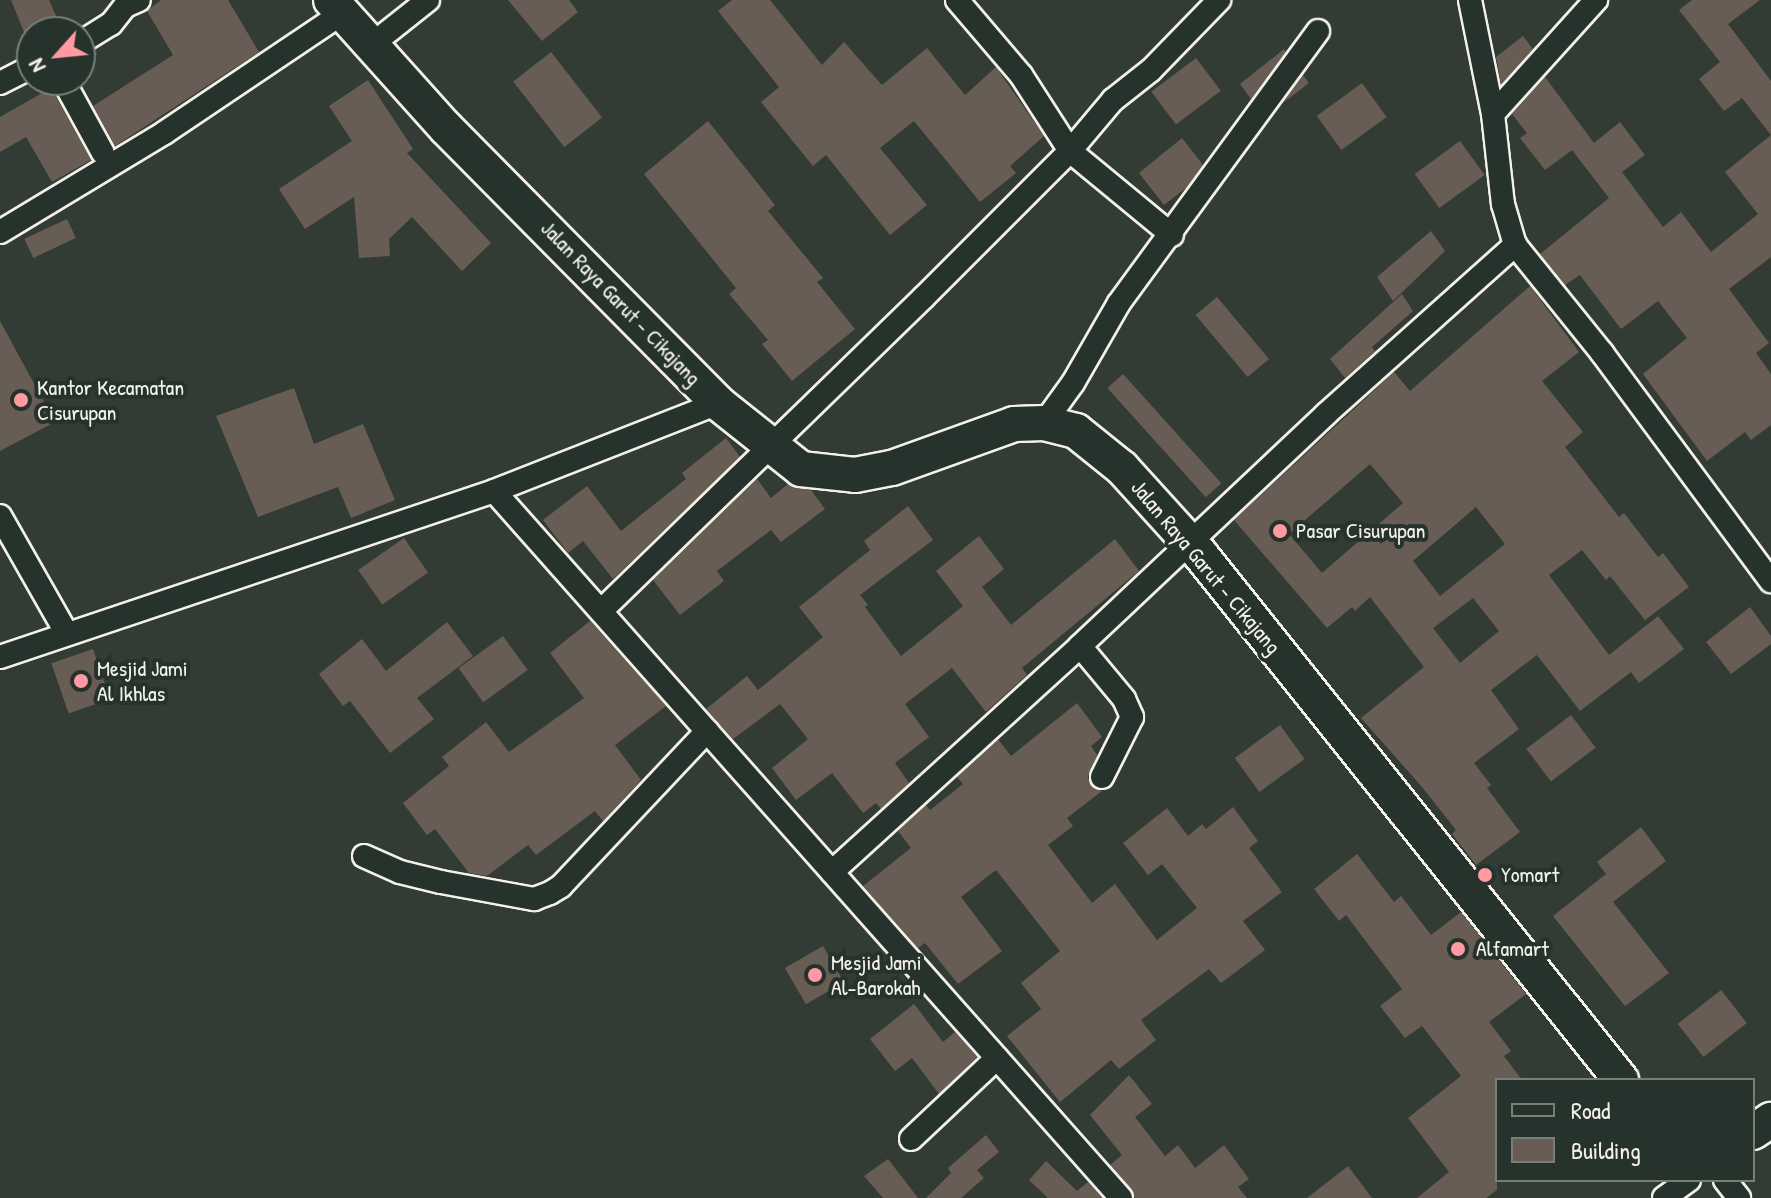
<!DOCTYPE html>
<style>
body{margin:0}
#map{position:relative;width:1771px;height:1198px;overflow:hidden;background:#333b35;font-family:"Patrick Hand",sans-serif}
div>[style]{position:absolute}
.building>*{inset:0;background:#685d54;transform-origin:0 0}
.roads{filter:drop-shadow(2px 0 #f4f1e8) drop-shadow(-2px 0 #f4f1e8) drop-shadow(0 2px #f4f1e8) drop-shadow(0 -2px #f4f1e8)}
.street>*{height:22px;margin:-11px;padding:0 11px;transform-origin:11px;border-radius:11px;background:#26332d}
.primary>*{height:34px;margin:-17px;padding:0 17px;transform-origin:17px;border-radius:17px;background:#26332d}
.dots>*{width:22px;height:22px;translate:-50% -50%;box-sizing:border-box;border:4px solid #26332d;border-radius:50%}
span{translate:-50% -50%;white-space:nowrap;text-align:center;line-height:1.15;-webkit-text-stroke:8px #26332d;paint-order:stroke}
.street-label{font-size:22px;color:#f4f1e8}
.poi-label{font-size:22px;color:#f4f1e8}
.left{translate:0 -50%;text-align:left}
.legend{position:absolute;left:1495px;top:1078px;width:260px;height:104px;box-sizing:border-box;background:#26332d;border:2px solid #787f78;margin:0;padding:10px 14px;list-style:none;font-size:24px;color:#f4f1e8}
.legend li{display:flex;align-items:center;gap:16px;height:40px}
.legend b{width:40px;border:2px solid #787f78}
.north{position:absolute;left:16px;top:16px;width:80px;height:80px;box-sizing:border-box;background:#26332d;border:2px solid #787f78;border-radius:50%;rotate:243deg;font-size:22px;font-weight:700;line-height:32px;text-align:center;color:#f4f1e8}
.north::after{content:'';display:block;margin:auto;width:28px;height:36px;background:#ff9aa2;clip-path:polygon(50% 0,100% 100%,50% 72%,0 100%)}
</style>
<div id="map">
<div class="building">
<div style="clip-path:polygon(11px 0,49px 0,63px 32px,24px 32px)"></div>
<div style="clip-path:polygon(161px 0,228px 0,259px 52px,115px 146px,93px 106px,173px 55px,147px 11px)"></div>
<div style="clip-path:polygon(508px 0,569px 0,578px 12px,542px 41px)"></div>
<div style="clip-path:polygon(732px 0,770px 0,822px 65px,844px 42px,882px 85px,927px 48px,965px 95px,996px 67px,1044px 136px,1010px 166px,1016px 173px,980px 202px,914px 121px,880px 148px,927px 205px,890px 235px,826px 155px,813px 166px,761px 102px,779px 87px,718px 11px)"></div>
<div style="clip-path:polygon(1692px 0,1760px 0,1728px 24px,1771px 81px,1771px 135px,1742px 98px,1724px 111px,1699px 79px,1720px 62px,1679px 10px)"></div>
<div style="clip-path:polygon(1523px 36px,1533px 49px,1501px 84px,1496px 57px)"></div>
<div style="clip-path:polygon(1284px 49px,1286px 52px,1251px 99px,1240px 84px)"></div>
<div style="left:551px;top:52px;width:83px;height:48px;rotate:52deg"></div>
<div style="left:1196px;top:58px;width:41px;height:56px;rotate:53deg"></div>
<div style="clip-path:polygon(1303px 75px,1309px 83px,1283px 103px)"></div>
<div style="clip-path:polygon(1545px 77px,1594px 143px,1620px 122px,1645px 155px,1622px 172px,1663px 227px,1681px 212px,1711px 252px,1758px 214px,1725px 172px,1771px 135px,1771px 257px,1729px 289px,1769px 343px,1756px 353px,1771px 374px,1771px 425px,1751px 440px,1745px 432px,1707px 461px,1643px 374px,1687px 338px,1658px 301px,1621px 329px,1580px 275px,1565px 285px,1540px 254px,1609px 198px,1572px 150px,1545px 170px,1520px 138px,1527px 133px,1512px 114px)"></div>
<div style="clip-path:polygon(368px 80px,413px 149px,407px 153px,491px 243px,462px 271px,412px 217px,389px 239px,390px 256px,359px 258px,354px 197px,305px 229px,279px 189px,352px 141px,329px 106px)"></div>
<div style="left:1362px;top:83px;width:42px;height:56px;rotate:54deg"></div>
<div style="clip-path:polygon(51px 88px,91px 160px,52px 182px,26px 137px,0 152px,0 117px)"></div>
<div style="clip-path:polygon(708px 121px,775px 205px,768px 211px,823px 278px,817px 282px,855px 329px,792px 381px,762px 344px,768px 340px,729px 294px,736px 288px,644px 174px)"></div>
<div style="clip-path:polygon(1182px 138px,1203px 165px,1186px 188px,1164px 205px,1139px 173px)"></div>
<div style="left:1460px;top:141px;width:42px;height:56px;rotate:54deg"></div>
<div style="left:67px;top:219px;width:21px;height:47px;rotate:65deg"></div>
<div style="clip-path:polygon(1431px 231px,1445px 251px,1393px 301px,1377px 277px)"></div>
<div style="clip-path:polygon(evenodd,1530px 286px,1579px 352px,1542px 381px,1583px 432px,1565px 447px,1619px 517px,1624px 513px,1658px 557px,1663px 553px,1689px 587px,1645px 620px,1610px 576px,1606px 580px,1582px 550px,1549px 575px,1609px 655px,1658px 616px,1684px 649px,1639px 683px,1631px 672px,1580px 711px,1537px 655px,1491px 690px,1519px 729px,1474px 763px,1491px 785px,1487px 788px,1520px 832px,1476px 865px,1452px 834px,1456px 830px,1422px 787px,1361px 718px,1424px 667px,1370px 597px,1355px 611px,1352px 607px,1327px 628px,1234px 520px,1394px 372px,1410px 391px,1530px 286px,1370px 464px,1403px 503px,1322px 573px,1289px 534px,1370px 464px,1530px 286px,1476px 507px,1505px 544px,1440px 596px,1413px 561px,1476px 507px,1530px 286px,1473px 598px,1499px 631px,1460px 663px,1433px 628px,1473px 598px)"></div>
<div style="clip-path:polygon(1402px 294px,1413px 311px,1372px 347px,1375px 351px,1345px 378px,1330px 359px)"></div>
<div style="left:1217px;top:297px;width:81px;height:28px;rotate:50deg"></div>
<div style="clip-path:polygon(0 321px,55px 422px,0 451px)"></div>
<div style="left:1123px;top:374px;width:147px;height:21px;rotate:48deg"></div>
<div style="clip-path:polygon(294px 388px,314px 444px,363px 424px,395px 500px,351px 518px,338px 487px,258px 517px,216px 416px)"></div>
<div style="clip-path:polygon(726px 438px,740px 457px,613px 579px,583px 541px,568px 553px,543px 520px,587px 486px,621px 531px,686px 479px,682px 473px)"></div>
<div style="clip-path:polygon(757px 479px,771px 498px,788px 484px,811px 490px,825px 509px,781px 542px,771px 530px,717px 571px,724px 581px,680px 615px,653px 580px)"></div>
<div style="clip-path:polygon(908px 506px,933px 540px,860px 595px,868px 605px,865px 607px,901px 656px,963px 606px,936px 571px,979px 536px,1004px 569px,982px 587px,1011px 625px,1115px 539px,1139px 571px,1022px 668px,1027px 675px,986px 712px,952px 668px,905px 704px,929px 737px,895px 763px,909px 783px,881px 809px,876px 803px,863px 813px,832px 773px,796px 800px,772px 768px,808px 739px,780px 704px,733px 739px,706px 709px,747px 676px,758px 690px,823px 637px,799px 607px,870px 550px,864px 541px)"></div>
<div style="left:404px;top:538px;width:42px;height:56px;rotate:55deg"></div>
<div style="clip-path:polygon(1750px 607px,1771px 636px,1771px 644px,1731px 674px,1706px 642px)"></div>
<div style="clip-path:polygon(590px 621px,666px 706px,615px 745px,641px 780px,603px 821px,595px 811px,536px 855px,528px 845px,487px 876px,469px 873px,435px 829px,427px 835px,403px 803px,449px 766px,442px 757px,486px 722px,509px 752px,584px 698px,550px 653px)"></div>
<div style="clip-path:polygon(447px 622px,473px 656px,417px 698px,434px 719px,390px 753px,350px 701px,343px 706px,319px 674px,362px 639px,386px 671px)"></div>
<div style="left:503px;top:636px;width:42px;height:55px;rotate:54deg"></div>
<div style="left:93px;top:649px;width:53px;height:44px;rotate:71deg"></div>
<div style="clip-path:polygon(1077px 703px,1102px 737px,1091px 746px,1097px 755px,1088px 777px,1091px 785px,1102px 791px,1067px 818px,1073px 826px,1048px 845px,1092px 903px,1115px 884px,1157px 940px,1197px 908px,1162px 864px,1148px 875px,1123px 843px,1167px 808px,1188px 836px,1202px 824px,1206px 829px,1233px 807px,1258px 841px,1249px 848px,1282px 892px,1243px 921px,1265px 950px,1221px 983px,1209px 969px,1141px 1020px,1156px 1040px,1119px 1069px,1111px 1060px,1060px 1102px,1007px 1036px,1041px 1009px,1021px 983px,1060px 951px,996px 870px,961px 897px,1002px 951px,958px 984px,925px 943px,918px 948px,863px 886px,911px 848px,898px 831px,926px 805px,930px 810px,963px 784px,957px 777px,998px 739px,1011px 756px)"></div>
<div style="left:1571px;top:715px;width:41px;height:56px;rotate:53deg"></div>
<div style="left:1280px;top:725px;width:42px;height:56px;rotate:54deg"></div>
<div style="clip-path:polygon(1641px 827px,1666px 861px,1613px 902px,1669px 973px,1625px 1006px,1553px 916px,1606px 874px,1597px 862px)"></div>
<div style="clip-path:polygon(1357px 854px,1394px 902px,1401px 896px,1431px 935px,1461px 912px,1526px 994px,1489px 1022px,1511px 1051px,1504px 1056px,1522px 1080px,1497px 1080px,1497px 1190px,1486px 1198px,1417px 1198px,1449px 1172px,1408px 1118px,1461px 1076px,1422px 1026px,1405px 1038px,1380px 1006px,1402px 989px,1346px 915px,1339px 921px,1314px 889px)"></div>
<div style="left:823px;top:946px;width:42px;height:44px;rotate:60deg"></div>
<div style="left:1721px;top:990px;width:42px;height:55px;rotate:52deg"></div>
<div style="clip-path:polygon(914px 1004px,943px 1042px,955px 1032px,977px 1057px,939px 1094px,912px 1058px,895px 1071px,870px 1039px)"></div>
<div style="clip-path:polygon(1129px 1075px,1152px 1104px,1135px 1117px,1165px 1156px,1178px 1145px,1195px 1168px,1224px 1145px,1249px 1179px,1238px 1187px,1247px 1198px,1135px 1198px,1131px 1189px,1110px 1165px,1122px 1155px,1090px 1115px)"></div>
<div style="clip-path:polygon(986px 1135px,999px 1152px,977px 1170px,984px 1178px,961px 1198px,926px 1198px,951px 1173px,948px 1168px)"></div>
<div style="clip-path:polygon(888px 1159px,918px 1198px,883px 1198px,864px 1176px)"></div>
<div style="clip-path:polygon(1046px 1161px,1077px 1191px,1088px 1182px,1102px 1198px,1048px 1198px,1029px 1180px)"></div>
<div style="clip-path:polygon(1348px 1166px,1372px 1198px,1307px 1198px)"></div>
</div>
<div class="roads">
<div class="street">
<div style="left:957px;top:0;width:99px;rotate:49.5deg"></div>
<div style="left:1021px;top:75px;width:90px;rotate:57.2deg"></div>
<div style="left:1070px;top:151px;width:132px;rotate:39.5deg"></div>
<div style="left:1470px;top:0;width:116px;rotate:78.6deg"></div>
<div style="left:1493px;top:114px;width:91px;rotate:83.7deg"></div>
<div style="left:1503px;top:204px;width:43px;rotate:73.7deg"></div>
<div style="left:1515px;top:245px;width:139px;rotate:51.1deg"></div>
<div style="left:1602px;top:353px;width:284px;rotate:53.5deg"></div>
<div style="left:80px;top:43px;width:36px;rotate:-32deg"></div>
<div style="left:111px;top:24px;width:23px;rotate:-52deg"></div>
<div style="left:125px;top:6px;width:15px;rotate:-23deg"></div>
<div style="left:370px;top:46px;width:74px;rotate:-38.4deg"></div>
<div style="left:63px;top:80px;width:83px;rotate:61.3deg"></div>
<div style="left:0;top:83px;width:36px;rotate:-27deg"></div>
<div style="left:1493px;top:114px;width:154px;rotate:-47.9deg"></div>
<div style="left:0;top:232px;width:192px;rotate:-31.1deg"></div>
<div style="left:164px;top:133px;width:213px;rotate:-33.9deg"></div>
<div style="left:1044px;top:423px;width:49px;rotate:-54.1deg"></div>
<div style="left:1073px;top:383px;width:92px;rotate:-60.1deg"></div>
<div style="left:1119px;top:303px;width:337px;rotate:-53.8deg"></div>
<div style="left:494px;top:491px;width:945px;rotate:48.43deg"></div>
<div style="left:0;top:516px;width:136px;rotate:60.4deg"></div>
<div style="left:601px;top:611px;width:450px;rotate:-44.2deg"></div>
<div style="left:924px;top:297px;width:206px;rotate:-45deg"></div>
<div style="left:1070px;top:151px;width:67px;rotate:-49.9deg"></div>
<div style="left:1113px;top:100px;width:48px;rotate:-38.3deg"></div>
<div style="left:1151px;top:70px;width:98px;rotate:-45.8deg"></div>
<div style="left:1080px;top:646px;width:69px;rotate:50.3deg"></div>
<div style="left:1124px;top:699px;width:20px;rotate:66deg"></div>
<div style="left:1132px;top:717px;width:67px;rotate:116.6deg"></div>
<div style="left:0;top:657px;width:521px;rotate:-18.57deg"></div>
<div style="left:494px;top:491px;width:241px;rotate:-21.4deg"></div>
<div style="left:364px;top:856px;width:39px;rotate:24deg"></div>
<div style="left:400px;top:872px;width:42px;rotate:13.7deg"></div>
<div style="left:441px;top:882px;width:95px;rotate:10.4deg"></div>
<div style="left:534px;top:899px;width:17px;rotate:-21deg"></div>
<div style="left:550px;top:893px;width:13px;rotate:-32deg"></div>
<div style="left:561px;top:886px;width:213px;rotate:-46.7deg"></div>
<div style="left:832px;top:872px;width:336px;rotate:-42.3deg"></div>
<div style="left:1080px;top:646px;width:338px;rotate:-43.3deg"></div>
<div style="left:1326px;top:414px;width:254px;rotate:-41.8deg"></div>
<div style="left:911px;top:1139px;width:118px;rotate:-43.3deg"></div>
<div style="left:1725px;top:1180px;width:23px;rotate:52deg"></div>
<div style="left:1664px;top:1198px;width:31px;rotate:-36deg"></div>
</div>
<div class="primary">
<div style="left:331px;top:0;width:172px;rotate:48.1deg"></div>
<div style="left:446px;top:128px;width:387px;rotate:45.3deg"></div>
<div style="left:718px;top:403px;width:106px;rotate:38.5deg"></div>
<div style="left:801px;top:469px;width:54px;rotate:6.3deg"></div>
<div style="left:855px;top:475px;width:38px;rotate:-11deg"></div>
<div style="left:892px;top:468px;width:130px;rotate:-19.8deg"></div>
<div style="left:1014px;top:424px;width:30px;rotate:-2deg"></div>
<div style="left:1044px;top:423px;width:33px;rotate:14deg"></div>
<div style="left:1076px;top:431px;width:59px;rotate:38.8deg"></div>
<div style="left:1122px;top:468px;width:116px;rotate:47.8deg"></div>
<div style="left:1200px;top:554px;width:674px;rotate:51.33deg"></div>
<div style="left:1753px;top:1132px;width:22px;rotate:-34deg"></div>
</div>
</div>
<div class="dots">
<div style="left:21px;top:400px;background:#ff9aa2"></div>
<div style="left:1280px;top:531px;background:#ff9aa2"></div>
<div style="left:81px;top:681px;background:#ff9aa2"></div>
<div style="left:1485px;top:875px;background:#ff9aa2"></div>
<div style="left:1458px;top:949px;background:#ff9aa2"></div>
<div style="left:815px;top:975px;background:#ff9aa2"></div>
</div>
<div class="street-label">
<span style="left:621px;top:303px;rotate:46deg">Jalan Raya Garut - Cikajang</span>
<span style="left:1206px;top:567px;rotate:50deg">Jalan Raya Garut - Cikajang</span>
</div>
<div class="poi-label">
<span class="left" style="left:37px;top:400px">Kantor Kecamatan<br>Cisurupan</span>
<span class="left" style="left:1296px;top:531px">Pasar Cisurupan</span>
<span class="left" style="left:97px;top:681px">Mesjid Jami<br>Al Ikhlas</span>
<span class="left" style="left:1501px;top:875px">Yomart</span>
<span class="left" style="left:1476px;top:949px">Alfamart</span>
<span class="left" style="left:831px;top:975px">Mesjid Jami<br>Al-Barokah</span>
</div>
<ul class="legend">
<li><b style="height:10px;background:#26332d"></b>Road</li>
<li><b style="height:22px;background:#685d54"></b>Building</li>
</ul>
<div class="north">N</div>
</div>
